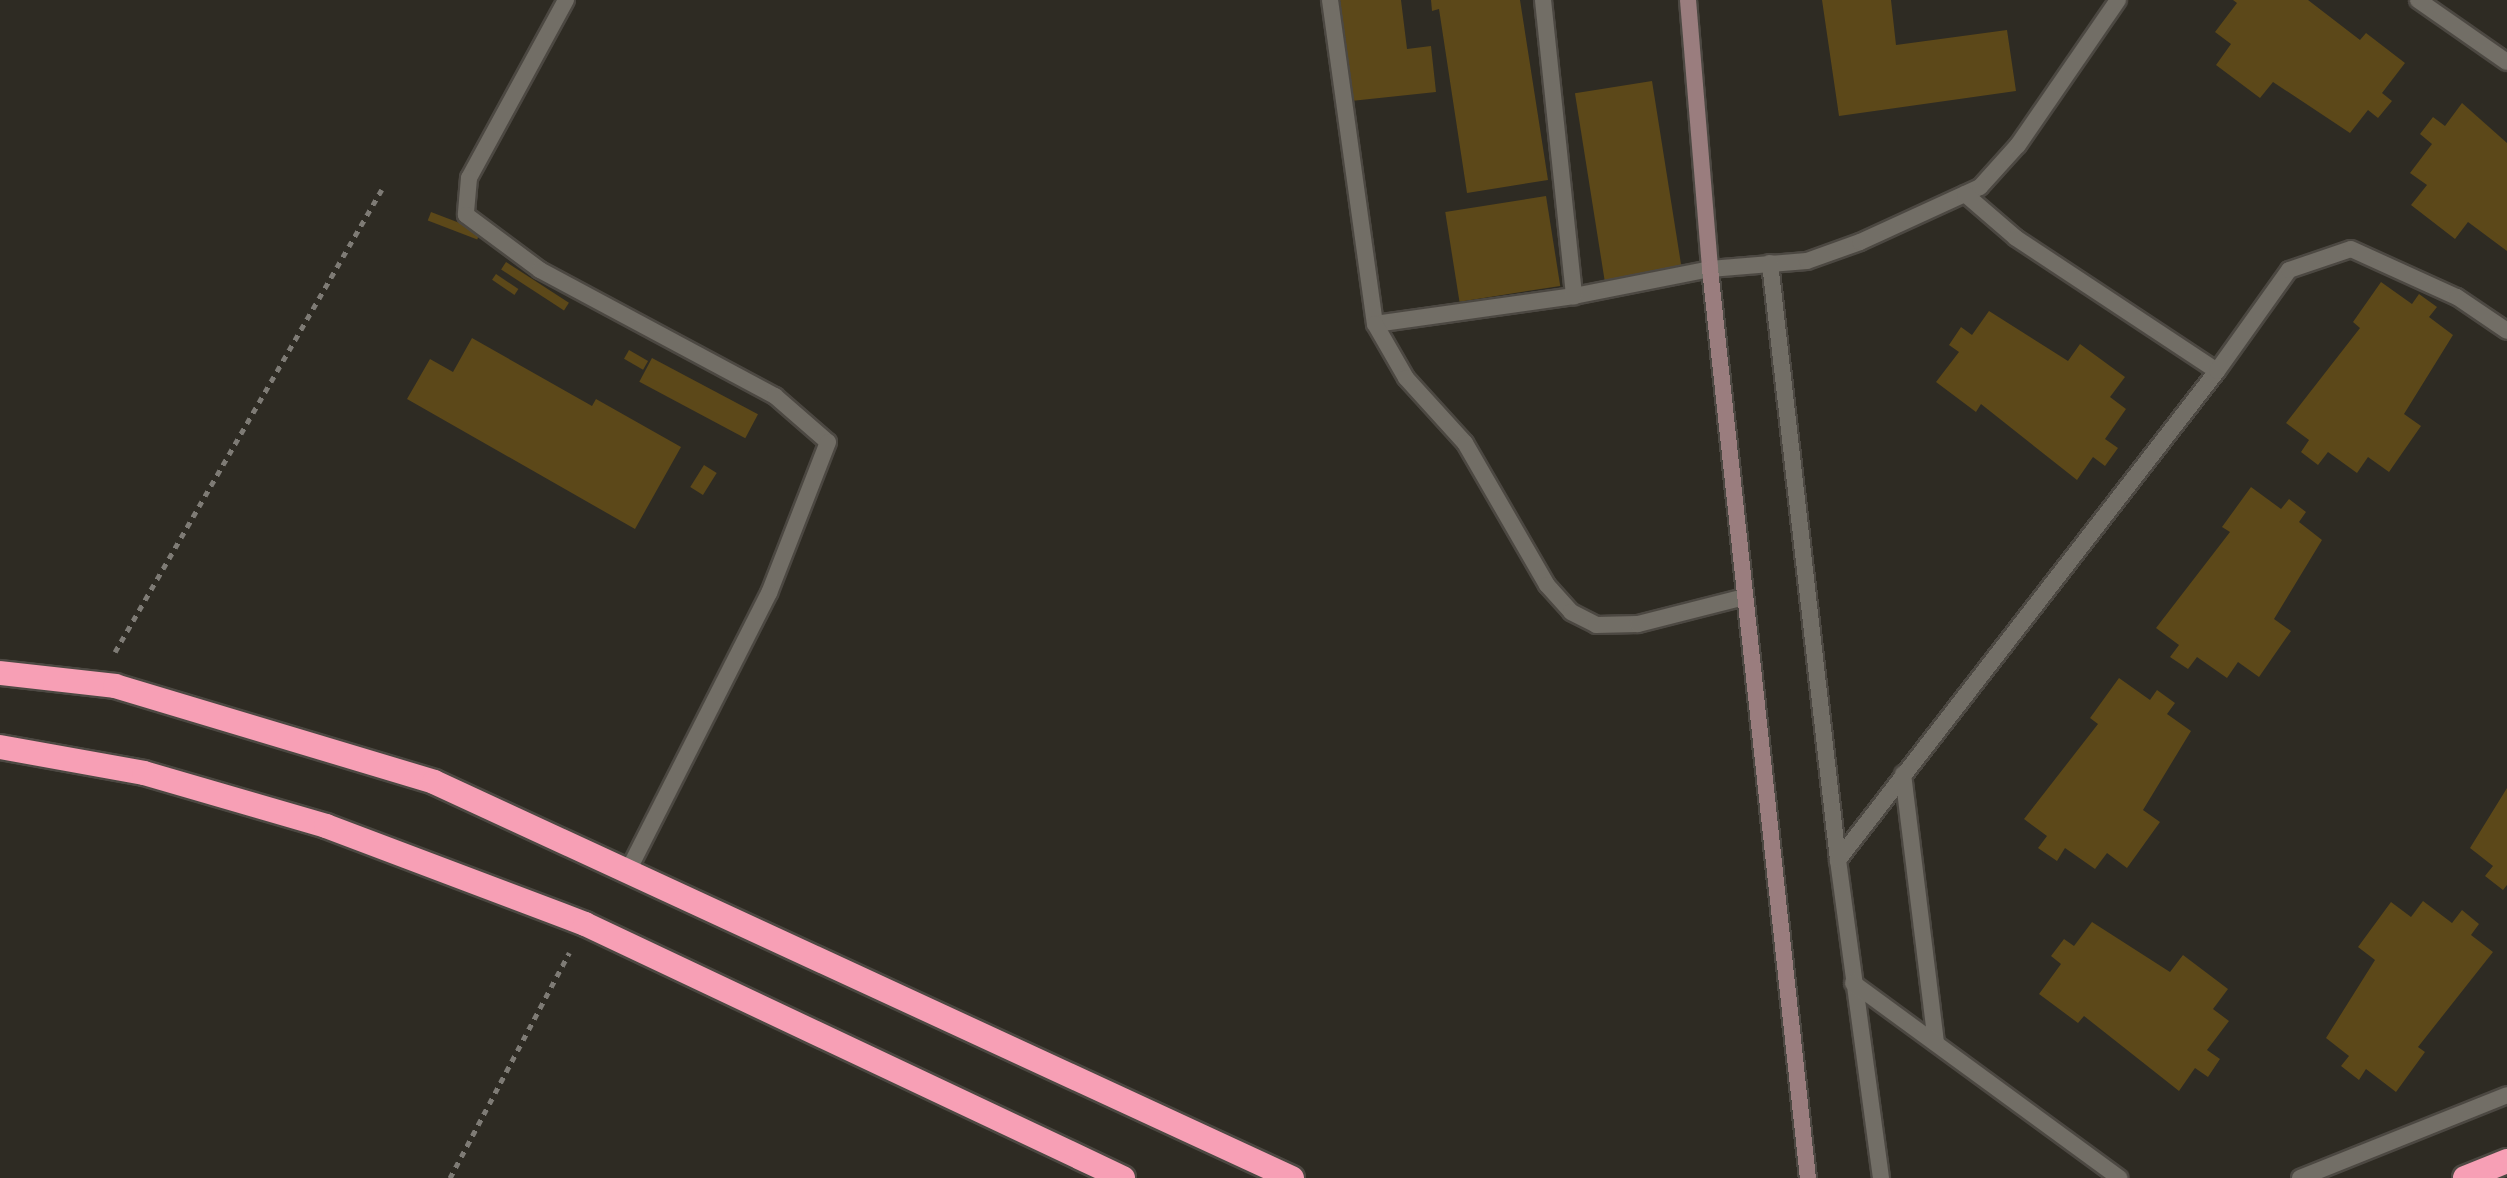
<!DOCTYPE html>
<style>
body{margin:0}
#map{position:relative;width:2507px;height:1178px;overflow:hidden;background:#2e2b23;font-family:"Golos Text",sans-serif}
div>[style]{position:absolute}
.building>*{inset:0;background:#5c4819;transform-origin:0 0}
.path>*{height:5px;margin-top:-2.5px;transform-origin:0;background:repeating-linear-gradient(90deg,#7e7b75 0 6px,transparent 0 12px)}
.roads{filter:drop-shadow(2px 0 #4c4842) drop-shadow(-2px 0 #4c4842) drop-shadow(0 2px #4c4842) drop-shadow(0 -2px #4c4842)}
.street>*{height:16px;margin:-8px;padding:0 8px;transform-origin:8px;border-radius:8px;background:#726e66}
.secondary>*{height:16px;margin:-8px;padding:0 8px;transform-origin:8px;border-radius:8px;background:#9a7d7e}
.highway>*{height:24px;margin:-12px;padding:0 12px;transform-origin:12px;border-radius:12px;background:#f79fb5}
span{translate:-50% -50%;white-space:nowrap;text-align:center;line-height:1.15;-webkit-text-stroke:7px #25211a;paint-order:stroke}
</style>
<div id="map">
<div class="building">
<div style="clip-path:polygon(1340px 0,1401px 0,1407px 49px,1431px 46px,1436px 92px,1351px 101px)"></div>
<div style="clip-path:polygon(1431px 0,1520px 0,1548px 180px,1467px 193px,1439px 9px,1432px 11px)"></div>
<div style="clip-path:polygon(1822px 0,1891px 0,1896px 45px,2007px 30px,2016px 91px,1839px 116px)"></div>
<div style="clip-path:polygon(2233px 0,2308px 0,2360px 40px,2366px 33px,2405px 63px,2382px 93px,2392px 101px,2378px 118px,2368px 110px,2350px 133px,2273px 82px,2260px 98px,2216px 65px,2231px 44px,2215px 32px,2237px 3px)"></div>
<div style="left:1652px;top:81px;width:191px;height:78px;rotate:81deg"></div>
<div style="clip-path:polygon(2462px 103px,2507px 143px,2507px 251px,2468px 222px,2455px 239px,2411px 205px,2427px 185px,2410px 173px,2432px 144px,2420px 134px,2433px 117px,2445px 126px)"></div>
<div style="left:1546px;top:196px;width:91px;height:102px;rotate:81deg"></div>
<div style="left:431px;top:212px;width:53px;height:9px;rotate:21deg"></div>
<div style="left:506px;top:262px;width:75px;height:9px;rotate:33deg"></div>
<div style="left:496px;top:274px;width:27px;height:7px;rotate:34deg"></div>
<div style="clip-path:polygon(2381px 282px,2412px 304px,2419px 294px,2437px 307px,2429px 317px,2453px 335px,2404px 414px,2421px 426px,2389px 472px,2368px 457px,2357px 473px,2328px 452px,2318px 465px,2301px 452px,2309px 440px,2286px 423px,2360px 328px,2353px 322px)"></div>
<div style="clip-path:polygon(1989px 311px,2068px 361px,2080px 344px,2125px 377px,2110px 397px,2126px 409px,2105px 439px,2118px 448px,2105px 466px,2093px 457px,2077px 480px,1981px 404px,1976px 412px,1936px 382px,1959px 352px,1949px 345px,1961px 327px,1972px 335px)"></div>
<div style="clip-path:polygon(472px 338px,592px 406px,596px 399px,681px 447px,635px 529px,407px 399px,430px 359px,453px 372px)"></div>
<div style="left:629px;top:350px;width:22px;height:10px;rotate:30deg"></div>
<div style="left:652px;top:358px;width:120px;height:27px;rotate:28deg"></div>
<div style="left:704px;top:465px;width:15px;height:26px;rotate:32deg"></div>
<div style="clip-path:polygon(2251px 487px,2281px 509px,2289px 499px,2306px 512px,2299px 522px,2322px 540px,2274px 619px,2291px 631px,2259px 677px,2238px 662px,2227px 678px,2197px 657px,2188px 669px,2170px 657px,2179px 645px,2156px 628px,2230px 532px,2222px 527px)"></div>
<div style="clip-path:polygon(2119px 678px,2150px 700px,2157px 690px,2175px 703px,2167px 714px,2191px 731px,2143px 810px,2160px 822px,2127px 868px,2107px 853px,2095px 869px,2065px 848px,2057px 861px,2038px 848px,2047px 836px,2024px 819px,2098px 724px,2090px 718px)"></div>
<div style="clip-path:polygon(2507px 788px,2507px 885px,2503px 890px,2485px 876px,2493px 866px,2470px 848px)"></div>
<div style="clip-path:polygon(2423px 901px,2452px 923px,2462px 910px,2479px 924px,2471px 935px,2493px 952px,2418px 1047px,2425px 1052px,2396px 1092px,2366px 1069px,2359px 1080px,2341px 1066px,2349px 1056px,2326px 1038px,2375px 960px,2358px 947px,2391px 902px,2411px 917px)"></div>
<div style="clip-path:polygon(2092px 922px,2170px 972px,2183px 955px,2228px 989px,2213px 1009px,2229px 1021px,2207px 1050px,2220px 1059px,2208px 1077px,2195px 1068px,2179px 1091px,2084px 1016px,2078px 1023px,2039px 994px,2061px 964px,2051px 956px,2064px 939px,2074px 946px)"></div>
</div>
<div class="path">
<div style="left:115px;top:652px;width:534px;rotate:-60.03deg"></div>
<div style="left:450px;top:1178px;width:255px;rotate:-62.1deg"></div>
</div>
<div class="roads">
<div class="street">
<div style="left:566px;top:0;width:203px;rotate:118.6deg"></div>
<div style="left:469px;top:178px;width:37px;rotate:95deg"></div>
<div style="left:466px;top:215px;width:92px;rotate:36.6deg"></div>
<div style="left:540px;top:270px;width:267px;rotate:28.2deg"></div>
<div style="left:775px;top:396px;width:70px;rotate:41deg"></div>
<div style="left:828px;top:442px;width:162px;rotate:111.3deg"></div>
<div style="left:769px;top:593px;width:312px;rotate:116.9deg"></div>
<div style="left:1330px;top:0;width:327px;rotate:82.1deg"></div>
<div style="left:1375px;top:324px;width:201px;rotate:-8deg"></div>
<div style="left:1574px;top:296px;width:139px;rotate:-11.2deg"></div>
<div style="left:1710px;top:269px;width:97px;rotate:-4.7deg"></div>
<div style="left:1807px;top:261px;width:56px;rotate:-19.7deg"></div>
<div style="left:1860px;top:242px;width:132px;rotate:-24.6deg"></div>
<div style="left:1980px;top:187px;width:57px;rotate:-47.9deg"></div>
<div style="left:2018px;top:145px;width:176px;rotate:-55.4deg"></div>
<div style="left:1543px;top:0;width:298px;rotate:84deg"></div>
<div style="left:2418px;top:0;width:108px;rotate:34.9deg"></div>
<div style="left:1965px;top:194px;width:67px;rotate:40.8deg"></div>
<div style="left:2016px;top:238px;width:241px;rotate:33.5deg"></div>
<div style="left:1770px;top:263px;width:601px;rotate:83.5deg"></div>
<div style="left:1838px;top:860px;width:321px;rotate:82.3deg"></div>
<div style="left:1375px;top:324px;width:62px;rotate:60.1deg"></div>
<div style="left:1406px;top:378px;width:88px;rotate:47.8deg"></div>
<div style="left:1465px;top:443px;width:164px;rotate:60deg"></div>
<div style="left:1547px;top:585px;width:36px;rotate:48deg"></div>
<div style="left:1571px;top:612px;width:28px;rotate:27deg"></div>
<div style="left:1596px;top:625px;width:42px;rotate:-1.4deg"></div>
<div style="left:1638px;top:624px;width:110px;rotate:-14.2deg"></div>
<div style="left:1903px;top:774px;width:271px;rotate:83deg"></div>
<div style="left:1838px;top:860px;width:619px;rotate:-52.22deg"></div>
<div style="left:2217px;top:371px;width:124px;rotate:-54.5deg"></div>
<div style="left:2289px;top:270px;width:65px;rotate:-18.7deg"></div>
<div style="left:2351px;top:249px;width:116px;rotate:24.4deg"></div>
<div style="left:2457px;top:297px;width:60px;rotate:34.2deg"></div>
<div style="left:1853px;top:983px;width:330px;rotate:36.2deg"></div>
<div style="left:2300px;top:1178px;width:223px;rotate:-21.8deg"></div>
</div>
<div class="secondary">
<div style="left:1688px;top:0;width:270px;rotate:85.3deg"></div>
<div style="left:1710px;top:269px;width:914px;rotate:83.85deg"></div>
</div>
<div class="highway">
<div style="left:0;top:673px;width:116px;rotate:6.4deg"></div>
<div style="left:115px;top:686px;width:333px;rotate:16.7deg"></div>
<div style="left:434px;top:782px;width:945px;rotate:24.78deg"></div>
<div style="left:0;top:747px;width:146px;rotate:10.2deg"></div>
<div style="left:144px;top:773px;width:190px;rotate:16.2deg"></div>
<div style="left:326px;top:826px;width:277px;rotate:20.7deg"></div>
<div style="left:585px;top:924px;width:595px;rotate:25.27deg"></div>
<div style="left:2465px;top:1178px;width:45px;rotate:-22deg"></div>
</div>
</div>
</div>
